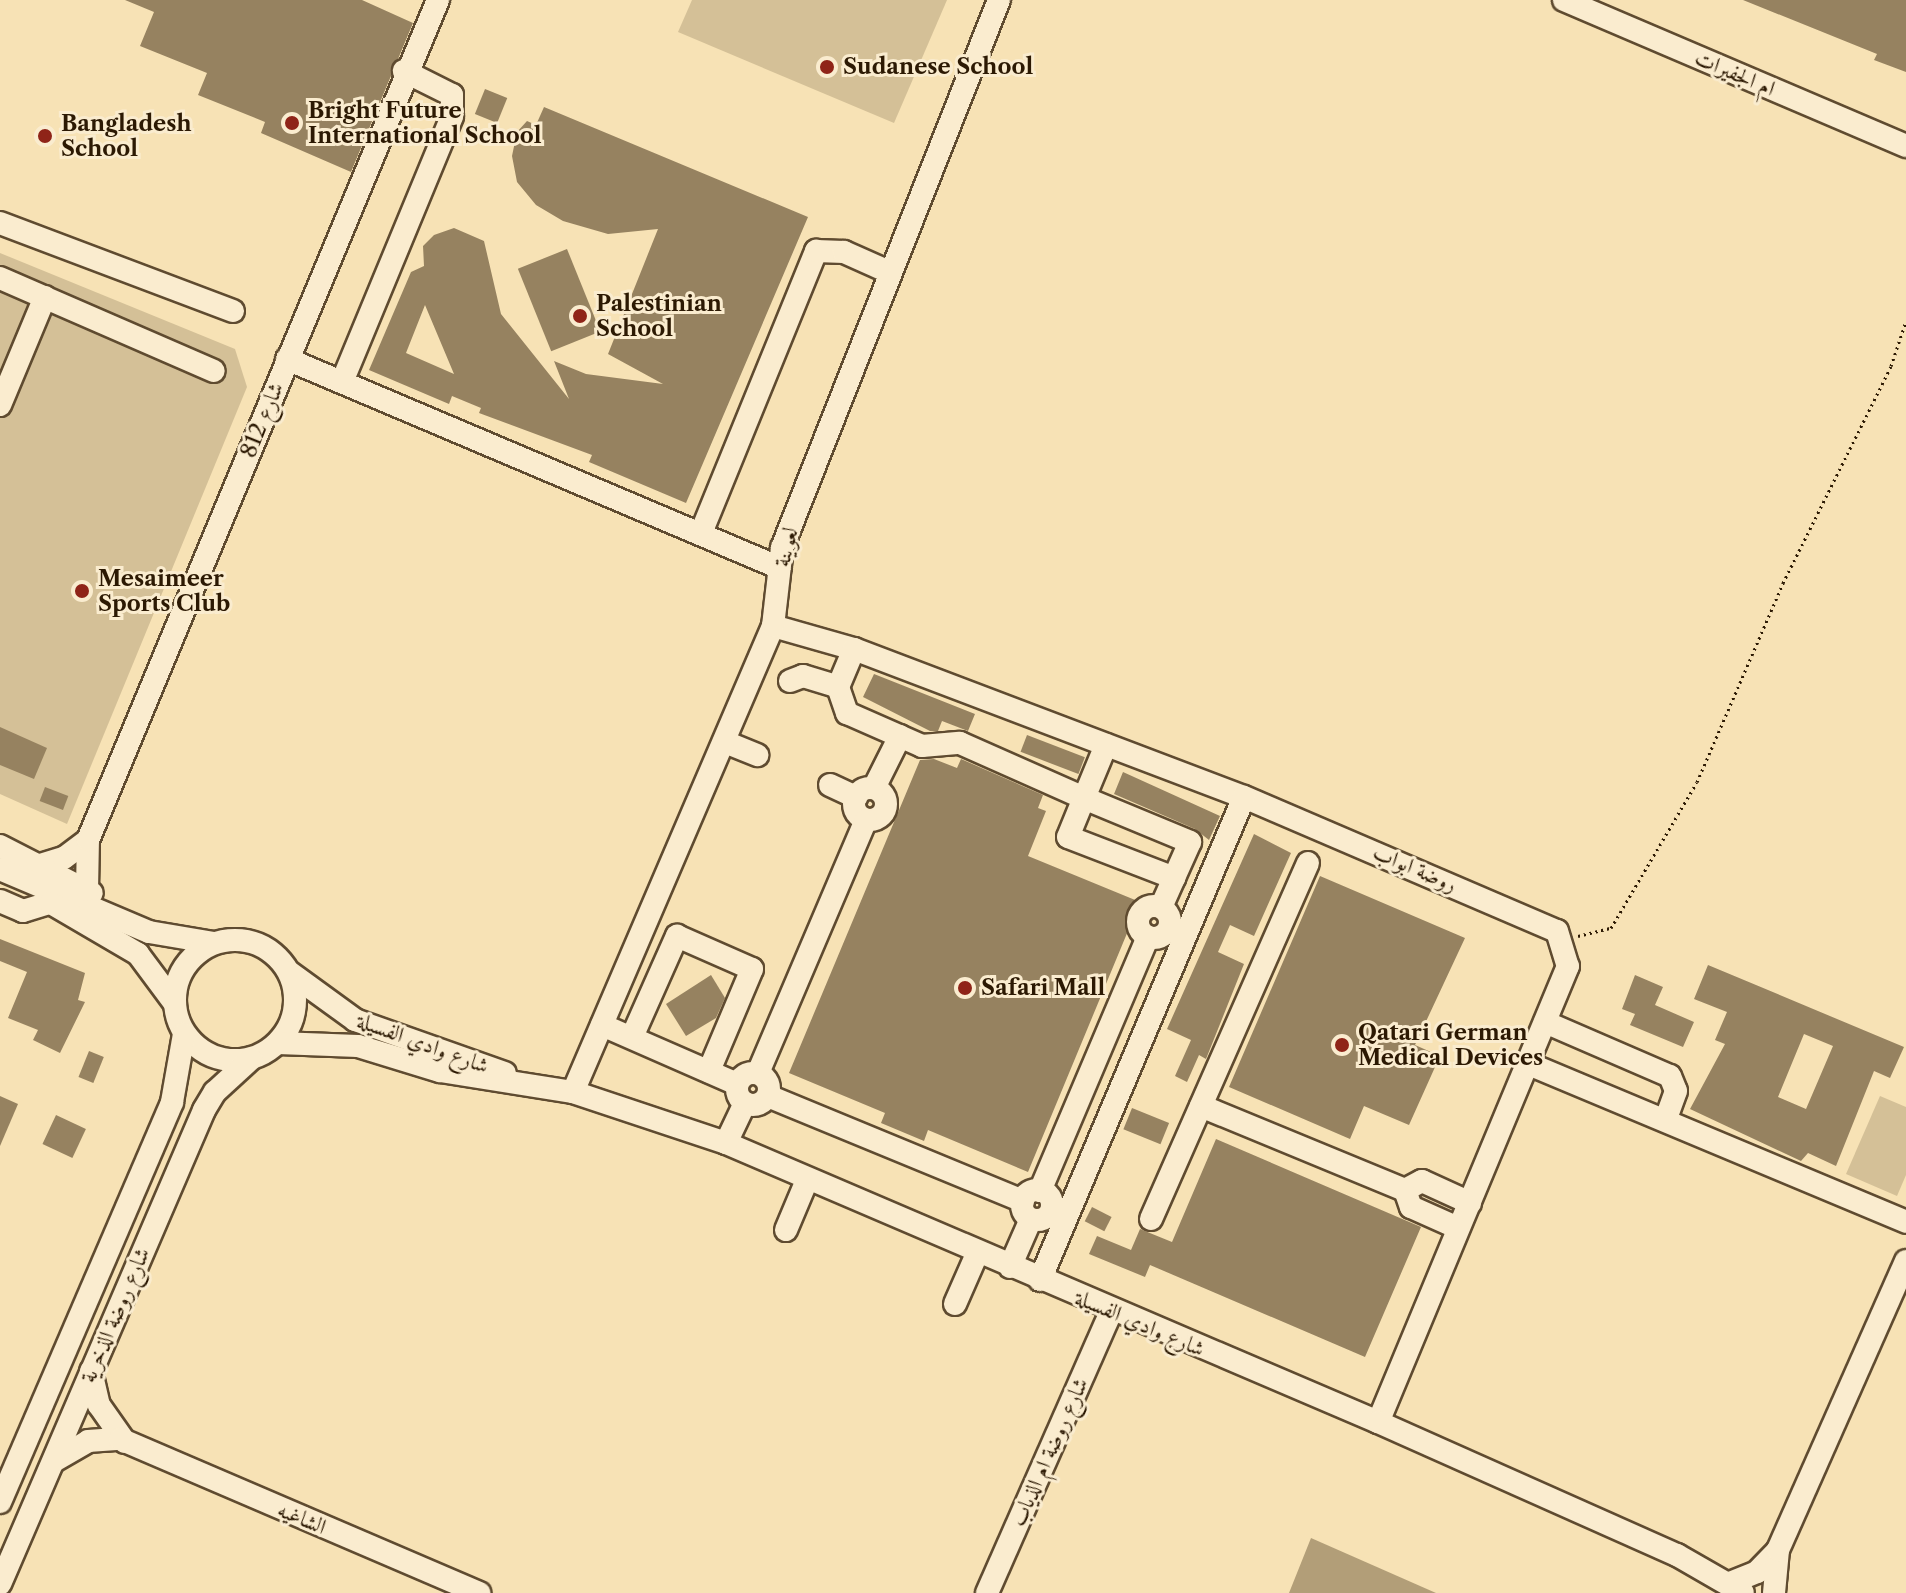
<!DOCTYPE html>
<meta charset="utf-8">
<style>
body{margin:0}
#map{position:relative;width:1906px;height:1593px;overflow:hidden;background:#f7e2b5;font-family:"Libre Caslon Text",Amiri,serif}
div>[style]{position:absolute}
.green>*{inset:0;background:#d4c097}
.water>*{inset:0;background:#b29e78}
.building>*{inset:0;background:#968260;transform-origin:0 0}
.path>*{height:3px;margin-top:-1.5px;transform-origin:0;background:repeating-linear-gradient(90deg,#2c1903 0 2px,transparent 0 6px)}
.roads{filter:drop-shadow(2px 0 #5f4b30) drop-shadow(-2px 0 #5f4b30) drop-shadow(0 2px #5f4b30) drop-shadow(0 -2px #5f4b30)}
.minor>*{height:22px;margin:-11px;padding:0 11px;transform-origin:11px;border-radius:11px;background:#faeccf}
.minor>.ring{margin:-11px;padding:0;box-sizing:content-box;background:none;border:22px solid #faeccf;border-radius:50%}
.dots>*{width:22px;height:22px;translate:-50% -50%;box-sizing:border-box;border:4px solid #faeccf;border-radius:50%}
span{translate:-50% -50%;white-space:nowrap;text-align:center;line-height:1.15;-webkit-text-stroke:6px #faeccf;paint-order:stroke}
.poi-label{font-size:22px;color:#2c1903;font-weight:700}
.left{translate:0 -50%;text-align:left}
.street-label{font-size:22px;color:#2c1903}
</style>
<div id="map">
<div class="green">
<div style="clip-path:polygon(692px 0,947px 0,894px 123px,678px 32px)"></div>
<div style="clip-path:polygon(0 253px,235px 349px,247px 387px,67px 824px,0 794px)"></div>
<div style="clip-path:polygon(1880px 1096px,1906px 1107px,1906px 1175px,1897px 1196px,1846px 1174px)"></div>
</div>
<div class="water">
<div style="clip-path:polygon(1311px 1538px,1436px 1593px,1289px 1593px)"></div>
</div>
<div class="building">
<div style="clip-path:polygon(125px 0,362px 0,413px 23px,351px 172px,261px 133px,265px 122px,198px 95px,207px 73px,140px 46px,154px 12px)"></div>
<div style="clip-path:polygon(1743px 0,1906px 0,1906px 72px,1874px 60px,1877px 54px)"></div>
<div style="left:485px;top:89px;width:24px;height:27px;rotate:22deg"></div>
<div style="clip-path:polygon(evenodd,544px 107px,808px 217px,686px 503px,589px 462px,592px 455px,479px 413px,481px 408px,452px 396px,449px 404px,369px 370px,411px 272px,424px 266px,423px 246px,434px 235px,454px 228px,484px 241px,501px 314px,569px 399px,554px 361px,586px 374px,663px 384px,608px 354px,658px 229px,608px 234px,563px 221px,536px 205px,517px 182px,512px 156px,517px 132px,527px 121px,536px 125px,544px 107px,425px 305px,454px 374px,406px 353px,425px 305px)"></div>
<div style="left:567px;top:249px;width:89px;height:53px;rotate:68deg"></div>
<div style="clip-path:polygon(874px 674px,975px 714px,968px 731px,942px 721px,938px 731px,930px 731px,863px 697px)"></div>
<div style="clip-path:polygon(0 727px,47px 748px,34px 779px,0 765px)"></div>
<div style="left:1027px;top:735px;width:62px;height:18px;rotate:21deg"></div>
<div style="clip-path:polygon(934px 759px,957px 768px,961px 759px,1043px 795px,1038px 808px,1046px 811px,1028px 856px,1140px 902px,1028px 1172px,928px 1130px,924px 1141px,881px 1123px,885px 1113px,789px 1073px,920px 760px)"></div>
<div style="clip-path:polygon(1123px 772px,1220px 816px,1209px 840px,1195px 829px,1114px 794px)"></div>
<div style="left:45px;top:787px;width:25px;height:15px;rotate:21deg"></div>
<div style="clip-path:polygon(1254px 834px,1291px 853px,1254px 936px,1230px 925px,1218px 952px,1244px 964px,1206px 1059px,1199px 1055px,1187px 1082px,1175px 1076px,1191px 1040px,1167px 1029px)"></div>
<div style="clip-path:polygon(1320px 876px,1465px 938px,1415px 1045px,1440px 1056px,1409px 1125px,1364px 1106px,1350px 1139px,1229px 1087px)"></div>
<div style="clip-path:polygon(0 939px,85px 973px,78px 1000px,85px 1002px,60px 1053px,33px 1040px,38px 1030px,8px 1018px,27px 972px,0 961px)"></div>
<div style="clip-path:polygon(evenodd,1708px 965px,1904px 1047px,1890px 1078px,1874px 1071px,1836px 1166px,1808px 1153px,1801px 1161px,1690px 1109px,1725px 1044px,1715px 1040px,1727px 1012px,1694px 999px,1708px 965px,1804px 1034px,1833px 1046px,1806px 1109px,1778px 1097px,1804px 1034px)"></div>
<div style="clip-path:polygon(711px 975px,725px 998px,716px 1018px,686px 1036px,666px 1004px)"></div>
<div style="clip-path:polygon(1635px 975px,1663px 987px,1655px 1005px,1694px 1022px,1683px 1047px,1630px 1025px,1635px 1014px,1622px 1009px)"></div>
<div style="left:89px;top:1051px;width:16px;height:28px;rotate:22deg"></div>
<div style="clip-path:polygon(0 1096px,18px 1104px,0 1146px)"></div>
<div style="left:1132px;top:1108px;width:40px;height:23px;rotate:22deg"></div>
<div style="left:56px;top:1115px;width:33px;height:32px;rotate:25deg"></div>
<div style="clip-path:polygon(1216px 1139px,1421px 1227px,1365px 1357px,1150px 1265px,1145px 1277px,1089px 1254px,1097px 1236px,1131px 1250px,1140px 1229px,1172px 1242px)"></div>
<div style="left:1092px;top:1207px;width:22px;height:16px;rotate:27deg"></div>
</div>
<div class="path">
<div style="left:1578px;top:936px;width:34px;rotate:-14deg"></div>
<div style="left:1611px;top:928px;width:169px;rotate:-59.5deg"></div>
<div style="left:1697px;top:782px;width:217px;rotate:-66.6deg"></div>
<div style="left:1783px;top:583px;width:242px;rotate:-63.5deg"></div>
<div style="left:1891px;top:366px;width:47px;rotate:-71.6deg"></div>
</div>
<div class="roads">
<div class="minor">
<div style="left:1564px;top:0;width:372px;rotate:23.1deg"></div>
<div style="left:0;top:223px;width:249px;rotate:20.7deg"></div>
<div style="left:0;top:278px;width:233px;rotate:23.5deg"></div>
<div style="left:287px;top:359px;width:535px;rotate:22.97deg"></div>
<div style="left:342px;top:382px;width:288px;rotate:-67.5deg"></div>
<div style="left:452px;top:116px;width:21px;rotate:-90deg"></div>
<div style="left:452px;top:95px;width:54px;rotate:-153.4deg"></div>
<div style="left:0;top:405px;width:117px;rotate:-67.4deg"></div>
<div style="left:701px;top:533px;width:305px;rotate:-67.8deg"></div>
<div style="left:816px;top:251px;width:28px;rotate:2deg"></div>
<div style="left:844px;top:252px;width:49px;rotate:24deg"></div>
<div style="left:773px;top:626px;width:84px;rotate:15.9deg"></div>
<div style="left:854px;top:649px;width:417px;rotate:20.8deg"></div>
<div style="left:1244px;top:797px;width:340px;rotate:23.2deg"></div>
<div style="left:1557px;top:931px;width:37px;rotate:73deg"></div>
<div style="left:1568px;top:966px;width:494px;rotate:112.6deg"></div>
<div style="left:854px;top:649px;width:41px;rotate:112.8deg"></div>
<div style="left:838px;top:687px;width:28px;rotate:71deg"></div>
<div style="left:847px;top:713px;width:82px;rotate:23.7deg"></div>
<div style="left:922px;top:746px;width:38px;rotate:-5deg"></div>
<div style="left:960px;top:743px;width:136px;rotate:23.9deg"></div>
<div style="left:1084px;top:798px;width:42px;rotate:112.3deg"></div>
<div style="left:1068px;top:837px;width:114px;rotate:21.1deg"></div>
<div style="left:1174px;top:878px;width:32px;rotate:114deg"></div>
<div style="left:790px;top:681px;width:14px;rotate:-21deg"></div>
<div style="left:803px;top:676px;width:37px;rotate:17deg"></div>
<div style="left:725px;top:742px;width:35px;rotate:22deg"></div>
<div style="left:1106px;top:745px;width:57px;rotate:112.5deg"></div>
<div style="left:1084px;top:798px;width:115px;rotate:22.5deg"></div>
<div style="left:1190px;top:842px;width:39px;rotate:114deg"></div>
<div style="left:830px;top:785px;width:29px;rotate:25deg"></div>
<div class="ring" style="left:854px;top:788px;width:10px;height:10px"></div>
<div style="left:874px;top:788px;width:58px;rotate:-63.4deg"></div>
<div style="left:0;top:846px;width:103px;rotate:27.1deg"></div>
<div style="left:37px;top:866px;width:28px;rotate:-17deg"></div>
<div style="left:64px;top:858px;width:30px;rotate:-37deg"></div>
<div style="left:0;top:869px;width:162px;rotate:22.9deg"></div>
<div style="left:149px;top:932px;width:66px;rotate:9.6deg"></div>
<div style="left:87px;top:890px;width:50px;rotate:-88.9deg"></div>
<div style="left:88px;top:840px;width:910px;rotate:-67.38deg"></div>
<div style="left:0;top:901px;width:25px;rotate:23deg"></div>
<div style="left:23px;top:911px;width:28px;rotate:-17deg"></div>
<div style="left:51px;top:903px;width:101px;rotate:30.4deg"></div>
<div style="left:138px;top:954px;width:59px;rotate:53.3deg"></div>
<div class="ring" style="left:1138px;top:906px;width:10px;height:10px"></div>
<div class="ring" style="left:175px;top:940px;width:98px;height:98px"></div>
<div style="left:289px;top:972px;width:82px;rotate:36deg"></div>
<div style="left:355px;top:1020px;width:159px;rotate:19.5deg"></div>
<div style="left:1545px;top:1022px;width:136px;rotate:23.4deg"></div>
<div style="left:1670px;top:1076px;width:16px;rotate:68deg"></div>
<div style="left:1676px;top:1091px;width:30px;rotate:110deg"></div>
<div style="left:602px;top:1025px;width:147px;rotate:23.6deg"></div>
<div style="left:632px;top:1037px;width:111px;rotate:-66deg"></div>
<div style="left:677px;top:936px;width:82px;rotate:23.7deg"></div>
<div style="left:752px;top:969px;width:111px;rotate:112.9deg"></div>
<div style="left:278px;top:1043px;width:80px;rotate:2.1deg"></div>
<div style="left:358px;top:1046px;width:86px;rotate:17deg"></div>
<div style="left:440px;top:1071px;width:135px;rotate:9deg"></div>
<div style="left:573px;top:1092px;width:161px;rotate:18.4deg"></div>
<div style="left:726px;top:1143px;width:709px;rotate:23.17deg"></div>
<div style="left:1378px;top:1422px;width:327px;rotate:24deg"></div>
<div style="left:1677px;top:1555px;width:76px;rotate:29.9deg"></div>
<div style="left:1529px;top:1064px;width:409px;rotate:22.7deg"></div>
<div class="ring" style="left:737px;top:1073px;width:10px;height:10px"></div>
<div style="left:758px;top:1073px;width:275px;rotate:-66.9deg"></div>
<div style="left:573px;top:1092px;width:507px;rotate:-66.77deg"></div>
<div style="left:773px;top:626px;width:79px;rotate:-83.4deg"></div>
<div style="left:782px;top:548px;width:589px;rotate:-68.4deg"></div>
<div style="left:768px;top:1096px;width:276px;rotate:22.4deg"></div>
<div style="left:1201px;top:1106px;width:221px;rotate:22.4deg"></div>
<div style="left:1405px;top:1190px;width:18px;rotate:71deg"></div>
<div style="left:1411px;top:1207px;width:51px;rotate:24.1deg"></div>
<div style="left:726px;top:1143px;width:44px;rotate:-64.6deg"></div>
<div style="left:1405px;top:1190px;width:19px;rotate:-28deg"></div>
<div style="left:1422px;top:1181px;width:53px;rotate:24.6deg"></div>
<div class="ring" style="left:1022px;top:1190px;width:8px;height:8px"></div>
<div style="left:1040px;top:1191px;width:276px;rotate:-67deg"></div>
<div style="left:1151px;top:1219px;width:389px;rotate:-66.2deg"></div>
<div style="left:786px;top:1230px;width:54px;rotate:-67.2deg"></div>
<div style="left:1010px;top:1267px;width:52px;rotate:-66.4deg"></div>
<div style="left:1040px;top:1280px;width:524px;rotate:-67.1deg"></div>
<div style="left:955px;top:1304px;width:55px;rotate:-66.3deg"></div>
<div style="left:91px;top:1371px;width:35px;rotate:77deg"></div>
<div style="left:99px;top:1405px;width:45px;rotate:54.9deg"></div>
<div style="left:54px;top:1461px;width:39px;rotate:-30deg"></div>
<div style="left:88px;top:1441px;width:32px;rotate:-4deg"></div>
<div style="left:120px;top:1439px;width:391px;rotate:23.2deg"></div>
<div style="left:0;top:1502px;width:435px;rotate:-66.7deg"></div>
<div style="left:172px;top:1102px;width:69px;rotate:-80deg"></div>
<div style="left:1730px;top:1583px;width:29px;rotate:-22deg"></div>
<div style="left:1757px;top:1572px;width:29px;rotate:-46deg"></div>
<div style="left:0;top:1584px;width:516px;rotate:-66.71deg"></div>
<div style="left:204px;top:1110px;width:21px;rotate:-59deg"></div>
<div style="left:215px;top:1092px;width:49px;rotate:-42.5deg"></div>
<div style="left:987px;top:1593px;width:307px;rotate:-66.2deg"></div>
<div style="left:1774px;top:1593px;width:43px;rotate:-84.7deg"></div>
<div style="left:1778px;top:1550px;width:316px;rotate:-66.1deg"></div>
</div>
</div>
<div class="dots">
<div style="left:827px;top:67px;background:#8f2418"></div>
<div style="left:292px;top:123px;background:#8f2418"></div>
<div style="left:45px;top:136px;background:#8f2418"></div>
<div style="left:580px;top:316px;background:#8f2418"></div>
<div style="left:82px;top:591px;background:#8f2418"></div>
<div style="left:965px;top:988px;background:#8f2418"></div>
<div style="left:1342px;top:1045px;background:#8f2418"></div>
</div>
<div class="poi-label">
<span class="left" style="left:843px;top:67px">Sudanese School</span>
<span class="left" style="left:308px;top:123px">Bright Future<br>International School</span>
<span class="left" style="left:61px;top:136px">Bangladesh<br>School</span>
<span class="left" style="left:596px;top:316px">Palestinian<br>School</span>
<span class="left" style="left:98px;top:591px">Mesaimeer<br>Sports Club</span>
<span class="left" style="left:981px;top:988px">Safari Mall</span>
<span class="left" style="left:1358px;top:1045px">Qatari German<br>Medical Devices</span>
</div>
<div class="street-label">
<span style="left:1735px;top:73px;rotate:23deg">ام الجفيرات</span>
<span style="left:262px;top:420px;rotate:-68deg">شارع 812</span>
<span style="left:786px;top:547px;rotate:-76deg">لعوينة</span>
<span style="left:1415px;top:868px;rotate:23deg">روضة ابواب</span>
<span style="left:423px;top:1043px;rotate:20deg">شارع وادي الفسيلة</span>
<span style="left:115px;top:1315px;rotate:-67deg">شارع روضة الذخرية</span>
<span style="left:1140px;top:1323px;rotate:23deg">شارع وادي الفسيلة</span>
<span style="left:1049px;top:1452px;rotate:-66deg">شارع روضة ام الذياب</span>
<span style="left:302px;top:1518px;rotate:23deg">الشاغيه</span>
</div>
</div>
